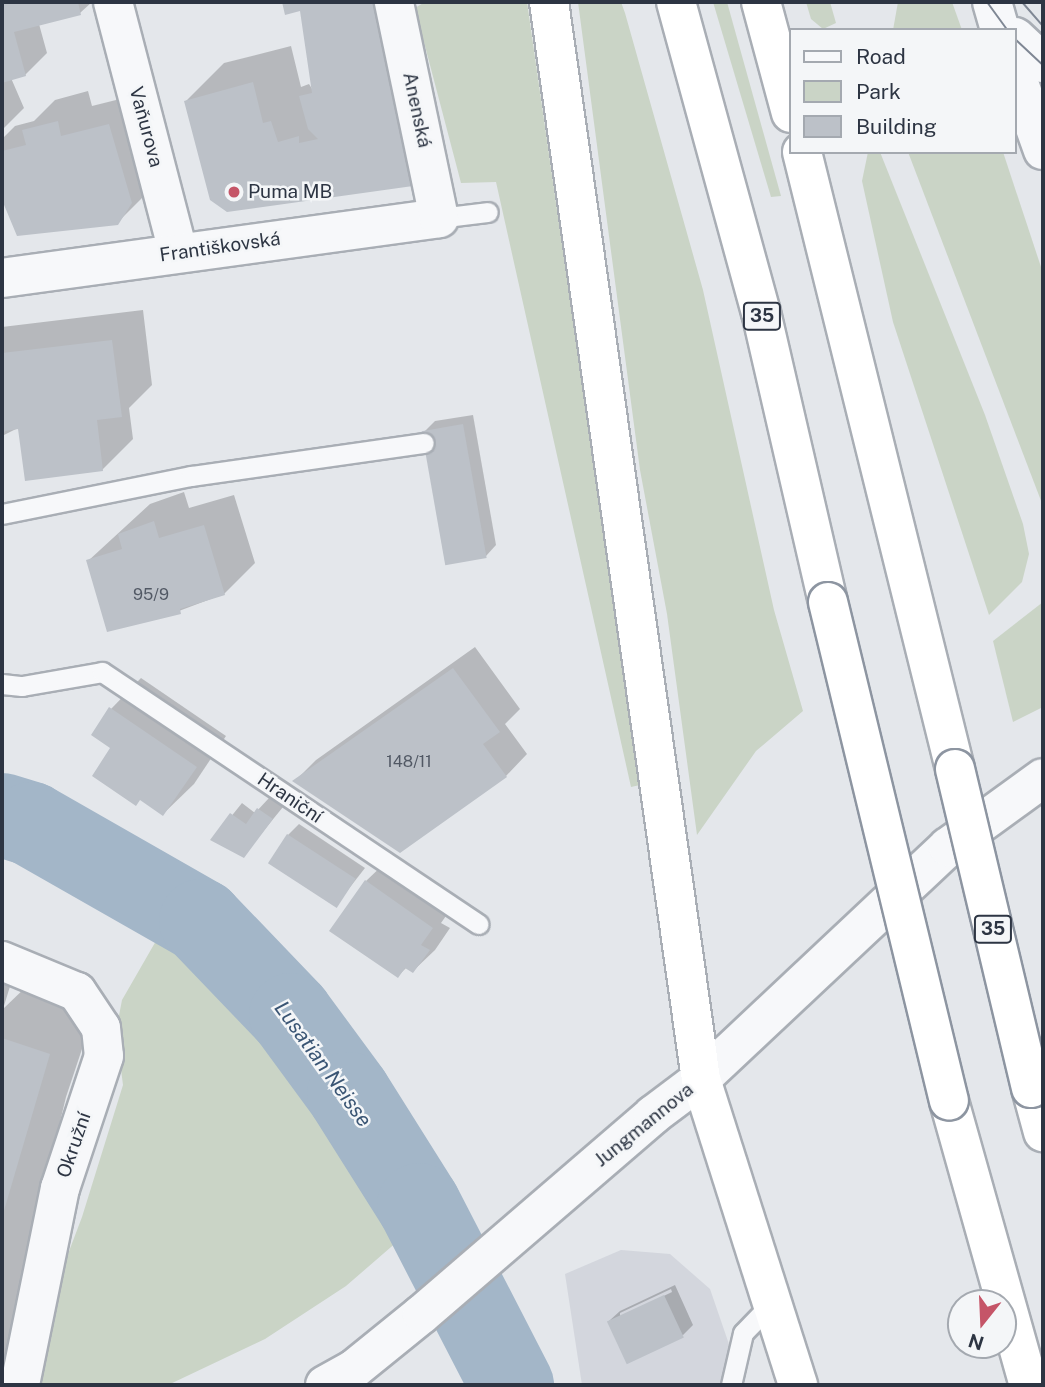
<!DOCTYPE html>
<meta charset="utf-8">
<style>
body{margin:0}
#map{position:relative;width:1045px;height:1387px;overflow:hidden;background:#e4e7eb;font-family:"Public Sans",sans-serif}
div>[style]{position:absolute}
.built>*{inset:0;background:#d3d6dd}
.green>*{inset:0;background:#cad4c6}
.shadow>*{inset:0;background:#0003}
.river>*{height:84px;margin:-42px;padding:0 42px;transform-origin:42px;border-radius:42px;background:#a3b6c8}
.building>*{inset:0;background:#bcc1c8;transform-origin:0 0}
.roads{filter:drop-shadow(2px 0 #a9aeb5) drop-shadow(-2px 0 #a9aeb5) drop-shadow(0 2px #a9aeb5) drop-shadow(0 -2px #a9aeb5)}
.service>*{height:19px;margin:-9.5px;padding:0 9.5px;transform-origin:9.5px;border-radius:9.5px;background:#f7f8fa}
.minor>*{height:38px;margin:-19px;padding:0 19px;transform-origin:19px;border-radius:19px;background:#f7f8fa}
.tertiary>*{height:38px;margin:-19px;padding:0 19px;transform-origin:19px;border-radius:19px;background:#f7f8fa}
.trunk>*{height:38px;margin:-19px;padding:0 19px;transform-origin:19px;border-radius:19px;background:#fff}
.tram>*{height:2px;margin:-1px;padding:0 1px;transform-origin:1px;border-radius:1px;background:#7f8794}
.bridges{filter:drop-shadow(2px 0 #8d95a1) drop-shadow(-2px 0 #8d95a1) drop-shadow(0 2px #8d95a1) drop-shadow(0 -2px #8d95a1)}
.trunk-bridge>*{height:38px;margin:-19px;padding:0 19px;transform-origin:19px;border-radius:19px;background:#fff}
.dots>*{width:19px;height:19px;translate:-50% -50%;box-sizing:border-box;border:4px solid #f4f6f8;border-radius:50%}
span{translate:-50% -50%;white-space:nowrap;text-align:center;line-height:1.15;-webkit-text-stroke:5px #f4f6f8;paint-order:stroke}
.number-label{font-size:16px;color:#515864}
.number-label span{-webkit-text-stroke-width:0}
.shield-label span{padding:2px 5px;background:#f4f6f8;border:2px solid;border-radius:5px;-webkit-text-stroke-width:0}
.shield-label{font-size:18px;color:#2d3543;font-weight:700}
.street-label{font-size:19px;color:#2d3543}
.poi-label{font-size:19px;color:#2d3543}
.left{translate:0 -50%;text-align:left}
.water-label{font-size:21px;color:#3a5574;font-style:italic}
.frame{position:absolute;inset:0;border:4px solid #2d3543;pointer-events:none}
.legend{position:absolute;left:789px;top:28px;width:228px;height:126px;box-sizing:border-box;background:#f4f6f8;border:2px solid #a4a9b0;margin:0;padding:9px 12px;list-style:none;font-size:21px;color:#2d3543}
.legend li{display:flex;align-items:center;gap:14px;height:35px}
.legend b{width:35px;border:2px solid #a4a9b0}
.north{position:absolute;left:947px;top:1289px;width:70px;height:70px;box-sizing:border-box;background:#f4f6f8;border:2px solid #a4a9b0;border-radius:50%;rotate:198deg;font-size:19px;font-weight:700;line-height:28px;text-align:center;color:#2d3543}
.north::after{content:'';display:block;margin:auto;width:24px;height:32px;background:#c55568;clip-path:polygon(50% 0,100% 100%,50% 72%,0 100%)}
</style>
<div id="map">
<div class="built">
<div style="clip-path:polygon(621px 1250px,670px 1254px,710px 1289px,743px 1385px,582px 1385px,565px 1274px)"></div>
</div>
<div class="green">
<div style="clip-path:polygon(425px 2px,527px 2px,640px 785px,631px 787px,496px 182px,461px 183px,415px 8px)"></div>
<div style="clip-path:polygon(578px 2px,621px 2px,625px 13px,703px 290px,774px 610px,803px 711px,756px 751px,697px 835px,667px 614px,640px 470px)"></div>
<div style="clip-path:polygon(713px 2px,727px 2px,781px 196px,771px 197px)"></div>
<div style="clip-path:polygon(806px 2px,830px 2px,836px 23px,823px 29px,811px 19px)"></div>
<div style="clip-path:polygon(898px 2px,952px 2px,962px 30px,893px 30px)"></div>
<div style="clip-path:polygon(868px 152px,880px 152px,985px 415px,1023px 524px,1029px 554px,1022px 582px,989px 615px,893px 322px,862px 181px)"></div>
<div style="clip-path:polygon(908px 152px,1003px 152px,1043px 273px,1043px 506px)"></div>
<div style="clip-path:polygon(1043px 602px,1043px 707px,1013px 722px,993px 641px)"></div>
<div style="clip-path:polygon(164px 927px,271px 1019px,357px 1122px,413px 1228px,346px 1286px,265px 1339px,168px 1385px,37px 1385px,35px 1341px,82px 1217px,123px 1085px,116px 1031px,122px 1000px)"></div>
</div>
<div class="shadow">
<div style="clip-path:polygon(2px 2px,92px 2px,80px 13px,39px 24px,47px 53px,25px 75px,11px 78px,24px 108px,2px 130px)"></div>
<div style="clip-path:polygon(283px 2px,405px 2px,315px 198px,186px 101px,224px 63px,291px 46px,301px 87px,309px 84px,314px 92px,301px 9px,286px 13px)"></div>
<div style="clip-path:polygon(88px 91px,92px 106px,140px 94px,148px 192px,117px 223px,19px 234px,2px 195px,2px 139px,15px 126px,34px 121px,55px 100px)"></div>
<div style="clip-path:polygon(143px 310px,152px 385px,129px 408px,133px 439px,102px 470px,20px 427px,2px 436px,2px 327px)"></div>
<div style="clip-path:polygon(473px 415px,496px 545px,486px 556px,424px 432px,435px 421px)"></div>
<div style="clip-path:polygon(184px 492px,189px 508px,234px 495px,255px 563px,224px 594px,155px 620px,88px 561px,150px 504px)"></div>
<div style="clip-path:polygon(475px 647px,520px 709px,505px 724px,527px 754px,506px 776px,295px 781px,316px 760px)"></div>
<div style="clip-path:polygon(141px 678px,226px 736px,194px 784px,163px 814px,112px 748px,111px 709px)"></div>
<div style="clip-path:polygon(269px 798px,283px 807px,243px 856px,213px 839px,242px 803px,255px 813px)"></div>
<div style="clip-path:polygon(299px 824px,365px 868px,336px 905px,288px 835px)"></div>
<div style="clip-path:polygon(388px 860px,453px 906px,441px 923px,450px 928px,435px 950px,413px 971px,407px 967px,398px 976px,366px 881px)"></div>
<div style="clip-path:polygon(2px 976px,12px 980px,3px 1009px,29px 984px,96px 1007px,66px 1097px,34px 1229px,2px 1385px)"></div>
<div style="clip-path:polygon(evenodd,675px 1285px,693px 1325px,683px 1335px,609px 1321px,620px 1311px,675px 1285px,671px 1289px,672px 1292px,620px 1317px,620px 1313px,671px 1289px)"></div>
</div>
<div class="river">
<div style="left:2px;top:815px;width:30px;rotate:17deg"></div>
<div style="left:31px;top:824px;width:196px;rotate:29.7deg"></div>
<div style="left:201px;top:921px;width:130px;rotate:46.2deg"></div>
<div style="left:291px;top:1015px;width:98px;rotate:53.7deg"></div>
<div style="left:349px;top:1094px;width:131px;rotate:57.8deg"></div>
<div style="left:419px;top:1205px;width:203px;rotate:62.7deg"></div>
</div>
<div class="building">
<div style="clip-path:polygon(2px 2px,78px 2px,81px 15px,14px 32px,26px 76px,2px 83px)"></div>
<div style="clip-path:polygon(282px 2px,375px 2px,416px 182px,413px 186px,227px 212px,210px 200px,184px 101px,253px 82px,263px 123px,271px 121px,278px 142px,299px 136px,299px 143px,318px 139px,308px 129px,299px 96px,312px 93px,300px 11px,285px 15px)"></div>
<div style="clip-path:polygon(58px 121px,61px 136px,109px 124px,132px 203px,118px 225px,17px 236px,2px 200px,2px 151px,26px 145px,22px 130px)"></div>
<div style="clip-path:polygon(112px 340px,122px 417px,97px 420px,103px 471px,25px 481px,18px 429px,5px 431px,2px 437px,2px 353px)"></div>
<div style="left:463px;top:424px;width:136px;height:42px;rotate:80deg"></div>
<div style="clip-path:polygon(154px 521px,159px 538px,204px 525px,225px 595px,180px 609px,181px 614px,107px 632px,86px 560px,122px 549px,118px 534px)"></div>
<div style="clip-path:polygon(453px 668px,500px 732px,483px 744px,507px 777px,400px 853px,292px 781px)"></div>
<div style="clip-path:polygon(109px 707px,197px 767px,163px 816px,140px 800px,136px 806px,92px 776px,110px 748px,91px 735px)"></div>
<div style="clip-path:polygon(257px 808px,273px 819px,244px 858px,210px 840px,230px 813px,246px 824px)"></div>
<div style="left:287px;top:834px;width:82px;height:35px;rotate:33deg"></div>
<div style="clip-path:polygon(365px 880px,433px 928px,421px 945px,430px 950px,413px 973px,405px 968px,398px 978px,329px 931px)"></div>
<div style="clip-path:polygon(2px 1038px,50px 1054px,3px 1214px,2px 1214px)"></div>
<div style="left:664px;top:1295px;width:47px;height:63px;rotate:65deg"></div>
</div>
<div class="roads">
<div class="service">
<div style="left:439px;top:218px;width:49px;rotate:-7deg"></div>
<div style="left:2px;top:514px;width:193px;rotate:-11.4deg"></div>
<div style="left:191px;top:476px;width:235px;rotate:-8.1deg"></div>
<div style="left:2px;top:684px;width:20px;rotate:6deg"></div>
<div style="left:22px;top:686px;width:81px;rotate:-9.9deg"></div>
<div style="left:102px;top:672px;width:453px;rotate:33.8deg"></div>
<div style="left:731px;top:1385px;width:53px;rotate:-77deg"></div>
<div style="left:743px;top:1333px;width:42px;rotate:-46deg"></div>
</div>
<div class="minor">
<div style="left:113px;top:2px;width:258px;rotate:75.4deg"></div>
<div style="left:992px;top:2px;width:29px;rotate:74deg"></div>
<div style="left:1015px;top:37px;width:38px;rotate:43deg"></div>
<div style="left:1015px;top:72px;width:83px;rotate:70.3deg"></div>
<div style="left:2px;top:278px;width:441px;rotate:-7.8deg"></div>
<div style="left:439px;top:218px;width:221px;rotate:-101.8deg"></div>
<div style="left:2px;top:961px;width:81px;rotate:22.5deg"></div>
<div style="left:77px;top:992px;width:43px;rotate:56.3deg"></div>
<div style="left:101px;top:1028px;width:28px;rotate:84deg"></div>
<div style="left:104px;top:1056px;width:139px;rotate:108.4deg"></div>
<div style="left:60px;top:1188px;width:201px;rotate:101.5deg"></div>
</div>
<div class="tertiary">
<div style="left:325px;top:1385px;width:33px;rotate:-29deg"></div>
<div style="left:354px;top:1369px;width:87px;rotate:-39deg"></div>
<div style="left:422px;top:1314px;width:305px;rotate:-40.7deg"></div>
<div style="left:653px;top:1115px;width:60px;rotate:-36.9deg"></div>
<div style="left:701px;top:1079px;width:339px;rotate:-43.2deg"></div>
<div style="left:948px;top:847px;width:117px;rotate:-36deg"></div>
</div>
<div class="trunk">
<div style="left:549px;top:2px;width:1088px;rotate:81.97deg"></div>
<div style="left:701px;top:1079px;width:321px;rotate:72.4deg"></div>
<div style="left:676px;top:2px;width:321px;rotate:74.7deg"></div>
<div style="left:761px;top:312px;width:298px;rotate:77deg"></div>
<div style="left:761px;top:2px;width:115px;rotate:74.9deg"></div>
<div style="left:802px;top:152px;width:636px;rotate:76.07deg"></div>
<div style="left:1031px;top:1088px;width:46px;rotate:74.7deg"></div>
<div style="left:949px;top:1101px;width:295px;rotate:74.3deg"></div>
</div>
</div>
<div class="tram">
<div style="left:987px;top:2px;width:34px;rotate:54deg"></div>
<div style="left:1022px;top:2px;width:32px;rotate:49deg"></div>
<div style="left:1015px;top:39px;width:38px;rotate:43deg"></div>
</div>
<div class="bridges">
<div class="trunk-bridge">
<div style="left:828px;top:602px;width:513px;rotate:76.37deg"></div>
<div style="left:955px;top:769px;width:328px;rotate:76.6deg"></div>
</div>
</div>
<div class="dots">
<div style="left:234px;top:192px;background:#c55568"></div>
</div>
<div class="number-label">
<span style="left:151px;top:595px">95/9</span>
<span style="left:409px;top:762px">148/11</span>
</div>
<div class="shield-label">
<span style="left:762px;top:316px">35</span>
<span style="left:993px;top:929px">35</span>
</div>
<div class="street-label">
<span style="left:417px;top:110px;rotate:78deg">Anenská</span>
<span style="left:146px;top:127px;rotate:75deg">Vaňurova</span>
<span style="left:220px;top:247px;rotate:-8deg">Františkovská</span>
<span style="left:290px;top:798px;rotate:34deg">Hraniční</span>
<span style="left:644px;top:1125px;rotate:-39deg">Jungmannova</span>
<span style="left:74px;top:1145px;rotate:-71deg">Okružní</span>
</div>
<div class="poi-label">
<span class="left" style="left:248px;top:192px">Puma MB</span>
</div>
<div class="water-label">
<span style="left:323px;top:1064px;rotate:54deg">Lusatian Neisse</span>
</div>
<div class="frame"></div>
<ul class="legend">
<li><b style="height:9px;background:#f7f8fa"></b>Road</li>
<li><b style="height:19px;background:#cad4c6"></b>Park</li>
<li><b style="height:19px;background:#bcc1c8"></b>Building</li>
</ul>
<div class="north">N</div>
</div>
